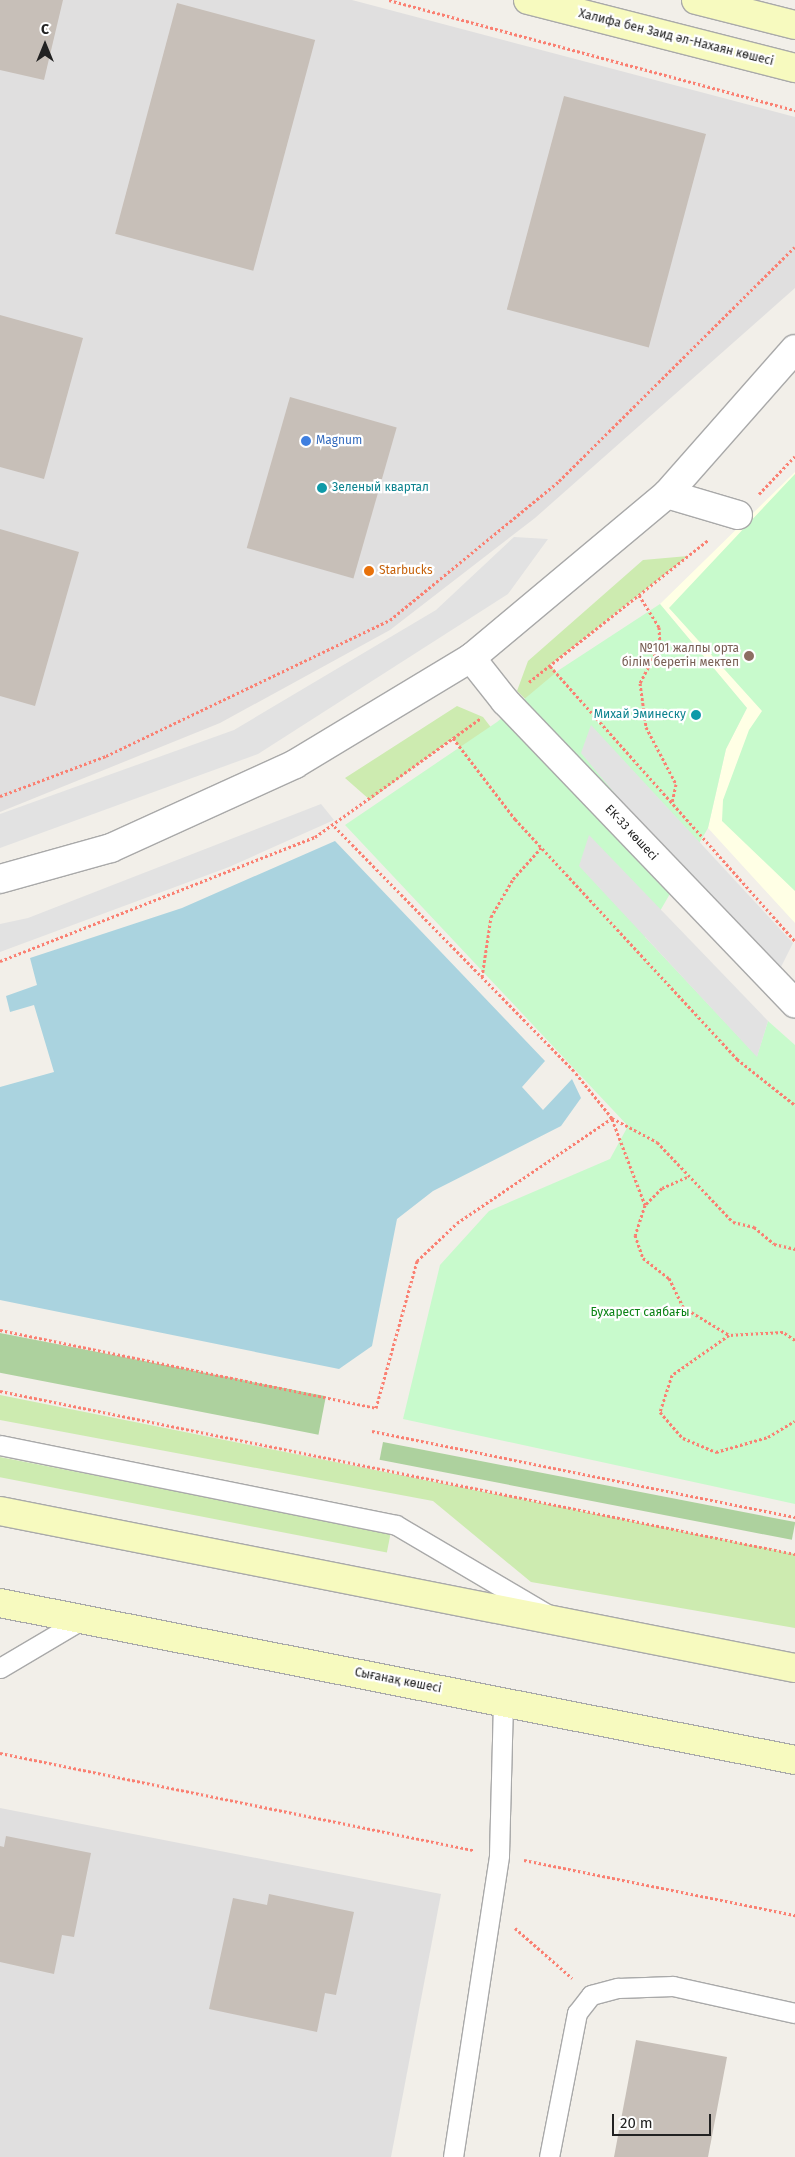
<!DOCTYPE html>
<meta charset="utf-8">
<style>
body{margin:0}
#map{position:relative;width:795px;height:2157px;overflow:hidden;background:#f2efe9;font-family:"Fira Sans",sans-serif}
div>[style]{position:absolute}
.residential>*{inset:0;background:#e0dfdf}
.education>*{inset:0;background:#ffffe5}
.grass>*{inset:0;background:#cdebb0;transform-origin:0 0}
.forest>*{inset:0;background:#add19e;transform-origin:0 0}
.park>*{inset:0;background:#c8facc}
.parking>*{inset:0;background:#e2e2e2}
.water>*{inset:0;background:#aad3df}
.building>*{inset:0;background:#c7bfb8;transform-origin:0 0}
.path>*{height:3px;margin-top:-1.5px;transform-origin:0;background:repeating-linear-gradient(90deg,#fa8072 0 2.5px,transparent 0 5px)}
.roads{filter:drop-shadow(1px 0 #a9a9a9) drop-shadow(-1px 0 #a9a9a9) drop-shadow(0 1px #a9a9a9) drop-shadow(0 -1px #a9a9a9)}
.lane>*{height:19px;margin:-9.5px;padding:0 9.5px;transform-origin:9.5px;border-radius:9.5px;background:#fff}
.street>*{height:28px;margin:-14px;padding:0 14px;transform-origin:14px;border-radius:14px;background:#fff}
.secondary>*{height:28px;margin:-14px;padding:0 14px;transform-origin:14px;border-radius:14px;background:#f7fabf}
.dots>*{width:14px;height:14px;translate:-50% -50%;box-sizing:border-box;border:2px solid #fff;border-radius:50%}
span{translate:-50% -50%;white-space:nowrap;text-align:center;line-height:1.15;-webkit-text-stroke:4.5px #fff;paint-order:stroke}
.street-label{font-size:12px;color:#222}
.shop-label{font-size:12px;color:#366cbe}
.left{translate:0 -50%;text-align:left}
.culture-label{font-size:12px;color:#0d838f}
.right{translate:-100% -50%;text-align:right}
.food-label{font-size:12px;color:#c56008}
.education-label{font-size:12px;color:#785e54}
.park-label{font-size:12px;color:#0c8416}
.north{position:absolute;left:20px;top:20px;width:50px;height:50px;-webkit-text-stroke:4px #fff;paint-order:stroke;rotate:0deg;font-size:14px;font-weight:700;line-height:20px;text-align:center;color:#222}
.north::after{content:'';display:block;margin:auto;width:18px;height:22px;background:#222;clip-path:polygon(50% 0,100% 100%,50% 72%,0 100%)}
.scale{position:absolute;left:612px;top:2114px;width:99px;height:22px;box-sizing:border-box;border:2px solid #222;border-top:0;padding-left:6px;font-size:15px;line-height:18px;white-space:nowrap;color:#222;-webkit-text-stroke:4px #fff;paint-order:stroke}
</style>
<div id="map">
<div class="residential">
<div style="clip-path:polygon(0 0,352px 0,795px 117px,795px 288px,535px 518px,390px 630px,220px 723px,0 812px)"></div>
<div style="clip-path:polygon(0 1808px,441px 1894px,391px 2157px,0 2157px)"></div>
</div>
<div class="education">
<div style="clip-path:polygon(795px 472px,795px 923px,708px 828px,726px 749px,747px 708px,660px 604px)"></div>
</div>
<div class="grass">
<div style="clip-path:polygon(688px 556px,550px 665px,593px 714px,581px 753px,517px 691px,528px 661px,643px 560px)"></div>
<div style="clip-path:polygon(457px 706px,483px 717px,506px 747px,497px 796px,453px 738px,370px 800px,345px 778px)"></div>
<div style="clip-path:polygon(0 1395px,795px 1554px,795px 1628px,531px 1582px,433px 1501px,0 1420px)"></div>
<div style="left:0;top:1457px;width:398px;height:20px;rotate:11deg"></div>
</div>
<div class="forest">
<div style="left:0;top:1333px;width:332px;height:39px;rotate:11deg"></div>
<div style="left:383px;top:1442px;width:420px;height:18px;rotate:11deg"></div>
</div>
<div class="park">
<div style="clip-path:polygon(795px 474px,795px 891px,722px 821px,723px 800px,749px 730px,762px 711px,669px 608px)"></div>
<div style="clip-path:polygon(660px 604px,747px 708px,726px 749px,708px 828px,645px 937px,757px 1056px,768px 1021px,795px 1045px,795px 1504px,403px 1419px,440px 1265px,489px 1211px,610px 1159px,628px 1126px,345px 825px,497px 722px,559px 670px)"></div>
</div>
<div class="parking">
<div style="clip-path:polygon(514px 537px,548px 539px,508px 594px,258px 754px,0 848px,0 814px,234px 730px,436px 610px)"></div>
<div style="clip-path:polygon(591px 725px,793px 943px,773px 983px,581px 753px)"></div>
<div style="clip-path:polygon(321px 804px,334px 820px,229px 867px,0 952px,0 924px,28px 918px)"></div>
<div style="clip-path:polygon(589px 835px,768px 1021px,757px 1057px,579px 866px)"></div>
</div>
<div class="water">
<div style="clip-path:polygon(335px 841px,545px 1061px,522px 1087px,543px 1110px,572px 1079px,581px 1098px,561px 1126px,433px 1191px,397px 1219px,372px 1346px,339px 1369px,0 1300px,0 1087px,54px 1072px,34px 1005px,10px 1012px,6px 996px,37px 985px,30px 958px,182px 908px)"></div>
</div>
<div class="building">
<div style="clip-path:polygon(0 0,63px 0,44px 80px,0 70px)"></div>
<div style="left:177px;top:3px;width:143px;height:239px;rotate:15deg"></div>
<div style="left:564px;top:96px;width:147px;height:221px;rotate:15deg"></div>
<div style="clip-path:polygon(0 315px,83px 338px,44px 479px,0 467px)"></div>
<div style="left:290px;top:397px;width:111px;height:157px;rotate:16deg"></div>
<div style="clip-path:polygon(0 529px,79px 552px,35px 706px,0 696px)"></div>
<div style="clip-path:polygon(6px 1836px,91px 1853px,74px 1937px,62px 1935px,54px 1974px,0 1962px,0 1846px,4px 1847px)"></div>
<div style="clip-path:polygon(269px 1894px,354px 1912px,336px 1995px,325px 1993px,317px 2032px,209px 2009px,233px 1898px,267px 1905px)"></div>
<div style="clip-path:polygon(636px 2040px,727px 2057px,708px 2157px,614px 2157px)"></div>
</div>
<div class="path">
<div style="left:389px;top:0;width:421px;rotate:15.2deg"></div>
<div style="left:759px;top:494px;width:52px;rotate:-46.5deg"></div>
<div style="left:639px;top:595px;width:38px;rotate:58deg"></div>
<div style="left:659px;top:627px;width:18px;rotate:87deg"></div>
<div style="left:660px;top:645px;width:43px;rotate:117.8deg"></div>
<div style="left:640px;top:683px;width:44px;rotate:82.2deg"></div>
<div style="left:646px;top:727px;width:64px;rotate:62.2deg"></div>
<div style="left:676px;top:784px;width:19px;rotate:102deg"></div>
<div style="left:550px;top:666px;width:368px;rotate:48.3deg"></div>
<div style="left:529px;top:682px;width:228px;rotate:-38.4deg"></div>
<div style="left:453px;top:738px;width:102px;rotate:52.6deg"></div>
<div style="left:515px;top:819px;width:327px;rotate:47.2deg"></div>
<div style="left:737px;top:1059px;width:74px;rotate:38.4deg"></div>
<div style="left:0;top:796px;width:113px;rotate:-20.7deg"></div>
<div style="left:106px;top:756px;width:315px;rotate:-25.6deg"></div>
<div style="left:390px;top:620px;width:219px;rotate:-39.4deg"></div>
<div style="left:559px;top:481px;width:332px;rotate:-44.8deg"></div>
<div style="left:0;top:961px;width:339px;rotate:-21.5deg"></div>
<div style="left:315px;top:837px;width:203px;rotate:-35.6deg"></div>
<div style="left:482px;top:977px;width:61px;rotate:-81.5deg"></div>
<div style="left:491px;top:917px;width:44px;rotate:-59.9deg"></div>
<div style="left:513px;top:879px;width:42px;rotate:-47.9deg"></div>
<div style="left:612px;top:1118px;width:51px;rotate:28.1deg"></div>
<div style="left:657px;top:1142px;width:110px;rotate:46.5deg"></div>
<div style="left:733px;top:1222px;width:22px;rotate:13deg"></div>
<div style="left:754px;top:1227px;width:26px;rotate:40deg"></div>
<div style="left:774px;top:1244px;width:22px;rotate:13deg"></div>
<div style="left:612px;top:1119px;width:92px;rotate:69deg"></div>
<div style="left:687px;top:1177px;width:27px;rotate:156deg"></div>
<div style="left:662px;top:1188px;width:24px;rotate:135deg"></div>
<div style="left:645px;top:1205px;width:32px;rotate:108deg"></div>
<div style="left:635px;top:1235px;width:24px;rotate:71deg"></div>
<div style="left:643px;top:1258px;width:33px;rotate:38deg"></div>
<div style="left:669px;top:1278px;width:32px;rotate:64deg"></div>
<div style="left:683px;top:1307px;width:54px;rotate:31.3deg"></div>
<div style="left:0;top:1330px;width:384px;rotate:11.7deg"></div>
<div style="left:376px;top:1408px;width:153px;rotate:-74.4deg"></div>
<div style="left:417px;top:1261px;width:55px;rotate:-43.5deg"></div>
<div style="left:457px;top:1223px;width:187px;rotate:-34.1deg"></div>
<div style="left:612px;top:1118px;width:60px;rotate:-129deg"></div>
<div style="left:574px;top:1071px;width:343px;rotate:-134.4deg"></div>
<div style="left:795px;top:1340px;width:14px;rotate:-146deg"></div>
<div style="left:783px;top:1332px;width:54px;rotate:176.8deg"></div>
<div style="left:729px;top:1335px;width:70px;rotate:144.9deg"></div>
<div style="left:672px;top:1375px;width:39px;rotate:108deg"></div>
<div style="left:660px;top:1412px;width:35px;rotate:49deg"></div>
<div style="left:683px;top:1438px;width:36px;rotate:23deg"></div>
<div style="left:716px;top:1452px;width:54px;rotate:-16.1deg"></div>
<div style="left:768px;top:1437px;width:31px;rotate:-31deg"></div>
<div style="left:0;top:1391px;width:812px;rotate:11.59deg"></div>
<div style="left:372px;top:1431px;width:432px;rotate:11.5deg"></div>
<div style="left:0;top:1753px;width:483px;rotate:11.6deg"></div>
<div style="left:524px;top:1860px;width:277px;rotate:11.5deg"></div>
<div style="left:515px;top:1928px;width:76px;rotate:41.3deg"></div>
</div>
<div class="roads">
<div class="lane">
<div style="left:0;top:1445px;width:404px;rotate:11.4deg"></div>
<div style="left:396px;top:1525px;width:175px;rotate:30.5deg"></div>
<div style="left:0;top:1668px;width:96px;rotate:-30.6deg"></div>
<div style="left:453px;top:2157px;width:305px;rotate:-81.3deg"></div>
<div style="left:499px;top:1855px;width:153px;rotate:-88.5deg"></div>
<div style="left:549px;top:2157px;width:147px;rotate:-79deg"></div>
<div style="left:577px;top:2013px;width:23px;rotate:-52deg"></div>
<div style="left:591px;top:1995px;width:28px;rotate:-15deg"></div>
<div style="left:618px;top:1988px;width:55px;rotate:-2.1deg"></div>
<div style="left:673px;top:1986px;width:125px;rotate:12.5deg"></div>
</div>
<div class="street">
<div style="left:667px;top:494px;width:193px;rotate:-48.6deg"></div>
<div style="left:471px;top:658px;width:55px;rotate:51.7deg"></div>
<div style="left:505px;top:701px;width:419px;rotate:46.2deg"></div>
<div style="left:0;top:879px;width:115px;rotate:-15.6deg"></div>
<div style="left:111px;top:848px;width:202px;rotate:-24.5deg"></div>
<div style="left:295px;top:764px;width:205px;rotate:-31.1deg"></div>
<div style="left:471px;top:658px;width:256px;rotate:-39.9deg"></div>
<div style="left:667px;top:494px;width:74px;rotate:16.5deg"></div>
</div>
<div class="secondary">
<div style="left:528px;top:0;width:276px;rotate:14.3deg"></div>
<div style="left:696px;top:0;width:102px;rotate:14.2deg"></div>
<div style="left:0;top:1511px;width:810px;rotate:11.17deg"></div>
<div style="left:0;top:1603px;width:810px;rotate:11.17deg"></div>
</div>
</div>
<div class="dots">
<div style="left:306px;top:441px;background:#3f7fe0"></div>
<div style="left:322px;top:488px;background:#0f9aa8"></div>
<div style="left:369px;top:571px;background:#e8710a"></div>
<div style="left:749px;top:656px;background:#8d6e63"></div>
<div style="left:696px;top:715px;background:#0f9aa8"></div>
</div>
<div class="street-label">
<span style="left:676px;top:38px;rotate:14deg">Халифа бен Заид әл-Нахаян көшесі</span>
<span style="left:631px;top:833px;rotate:47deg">ЕК-33 көшесі</span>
<span style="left:398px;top:1681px;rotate:11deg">Сығанақ көшесі</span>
</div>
<div class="shop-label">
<span class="left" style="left:316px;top:441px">Magnum</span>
</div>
<div class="culture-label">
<span class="left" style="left:332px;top:488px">Зеленый квартал</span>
<span class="right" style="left:686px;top:715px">Михай Эминеску</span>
</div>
<div class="food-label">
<span class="left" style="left:379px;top:571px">Starbucks</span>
</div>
<div class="education-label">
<span class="right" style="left:739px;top:656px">№101 жалпы орта<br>білім беретін мектеп</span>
</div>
<div class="park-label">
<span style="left:640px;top:1313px">Бухарест саябағы</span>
</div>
<div class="north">С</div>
<div class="scale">20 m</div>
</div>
